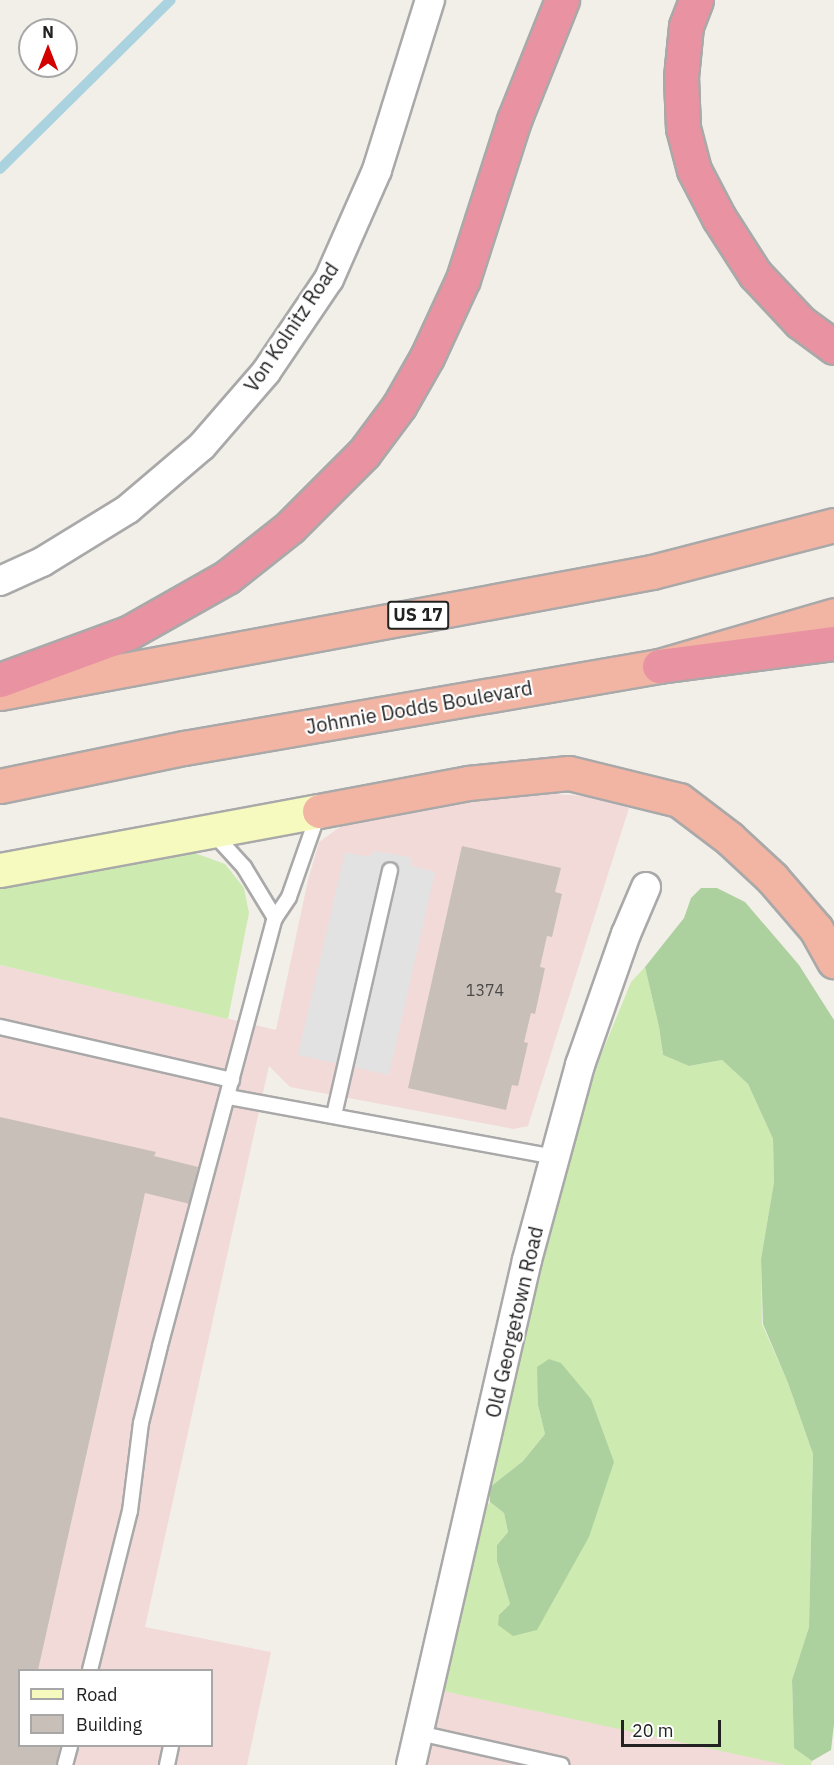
<!DOCTYPE html>
<style>
body{margin:0}
#map{position:relative;width:834px;height:1765px;overflow:hidden;background:#f2efe9;font-family:"IBM Plex Sans",sans-serif}
div>[style]{position:absolute}
.commercial>*{inset:0;background:#f2dad9}
.grass>*{inset:0;background:#cdebb0}
.forest>*{inset:0;background:#add19e}
.parking>*{inset:0;background:#e2e2e2}
.stream>*{height:10px;margin:-5px;padding:0 5px;transform-origin:5px;border-radius:5px;background:#aad3df}
.building>*{inset:0;background:#c7bfb8}
.roads{filter:drop-shadow(2px 0 #a9a9a9) drop-shadow(-2px 0 #a9a9a9) drop-shadow(0 2px #a9a9a9) drop-shadow(0 -2px #a9a9a9)}
.service>*{height:14px;margin:-7px;padding:0 7px;transform-origin:7px;border-radius:7px;background:#fff}
.minor>*{height:28px;margin:-14px;padding:0 14px;transform-origin:14px;border-radius:14px;background:#fff}
.secondary>*{height:33px;margin:-16.5px;padding:0 16.5px;transform-origin:16.5px;border-radius:16.5px;background:#f7fabf}
.trunk>*{height:33px;margin:-16.5px;padding:0 16.5px;transform-origin:16.5px;border-radius:16.5px;background:#f2b4a3}
.motorway>*{height:33px;margin:-16.5px;padding:0 16.5px;transform-origin:16.5px;border-radius:16.5px;background:#e892a2}
span{translate:-50% -50%;white-space:nowrap;text-align:center;line-height:1.15;-webkit-text-stroke:4.5px #fff;paint-order:stroke}
.number-label{font-size:16px;color:#4b4948}
.number-label span{-webkit-text-stroke-width:0}
.shield-label span{padding:2px 4px;background:#fff;border:2px solid;border-radius:4px;-webkit-text-stroke-width:0}
.shield-label{font-size:18px;color:#222;font-weight:700}
.street-label{font-size:20px;color:#222}
.legend{position:absolute;left:18px;top:1669px;width:195px;height:78px;box-sizing:border-box;background:#fff;border:2px solid #a7a7a7;margin:0;padding:8px 10px;list-style:none;font-size:18px;color:#222}
.legend li{display:flex;align-items:center;gap:12px;height:30px}
.legend b{width:30px;border:2px solid #a7a7a7}
.north{position:absolute;left:18px;top:18px;width:60px;height:60px;box-sizing:border-box;background:#fff;border:2px solid #a7a7a7;border-radius:50%;rotate:0deg;font-size:16px;font-weight:700;line-height:24px;text-align:center;color:#222}
.north::after{content:'';display:block;margin:auto;width:21px;height:27px;background:#d40000;clip-path:polygon(50% 0,100% 100%,50% 72%,0 100%)}
.scale{position:absolute;left:621px;top:1720px;width:100px;height:27px;box-sizing:border-box;border:3px solid #222;border-top:0;padding-left:8px;font-size:18px;line-height:21px;white-space:nowrap;color:#222;-webkit-text-stroke:4px #fff;paint-order:stroke}
</style>
<div id="map">
<div class="commercial">
<div style="clip-path:polygon(evenodd,510px 791px,584px 796px,629px 808px,528px 1126px,514px 1129px,290px 1087px,269px 1066px,145px 1627px,271px 1652px,247px 1765px,0 1765px,0 965px,276px 1030px,308px 880px,319px 842px,347px 822px,510px 791px,20px 1670px,212px 1670px,212px 1746px,20px 1746px,20px 1670px)"></div>
<div style="clip-path:polygon(443px 1691px,797px 1765px,426px 1765px)"></div>
</div>
<div class="grass">
<div style="clip-path:polygon(192px 852px,225px 864px,244px 888px,249px 913px,228px 1019px,0 965px,0 887px)"></div>
<div style="clip-path:polygon(645px 967px,659px 1027px,663px 1055px,689px 1066px,722px 1060px,748px 1084px,773px 1139px,774px 1182px,761px 1259px,762px 1324px,788px 1383px,813px 1454px,809px 1627px,792px 1680px,794px 1748px,812px 1761px,811px 1765px,786px 1765px,443px 1691px,484px 1509px,490px 1502px,504px 1513px,508px 1532px,497px 1545px,497px 1561px,510px 1604px,499px 1615px,589px 1537px,538px 1405px,545px 1434px,523px 1461px,489px 1488px,567px 1158px,601px 1055px,631px 982px)"></div>
</div>
<div class="forest">
<div style="clip-path:polygon(701px 888px,717px 888px,745px 902px,799px 965px,834px 1020px,834px 1724px,831px 1750px,812px 1761px,794px 1748px,792px 1680px,809px 1627px,813px 1454px,788px 1383px,763px 1324px,761px 1259px,774px 1182px,773px 1139px,748px 1084px,722px 1060px,689px 1066px,663px 1055px,659px 1027px,645px 967px,684px 918px,691px 898px)"></div>
<div style="clip-path:polygon(549px 1359px,561px 1363px,591px 1399px,614px 1462px,589px 1537px,537px 1630px,513px 1636px,498px 1625px,499px 1615px,510px 1604px,497px 1561px,497px 1545px,508px 1532px,504px 1513px,490px 1502px,489px 1488px,523px 1461px,545px 1434px,538px 1405px,537px 1367px)"></div>
</div>
<div class="parking">
<div style="clip-path:polygon(374px 851px,410px 857px,412px 866px,435px 872px,389px 1075px,298px 1055px,345px 852px,369px 857px)"></div>
</div>
<div class="stream">
<div style="left:0;top:169px;width:240px;rotate:-44.7deg"></div>
</div>
<div class="building">
<div style="clip-path:polygon(462px 846px,561px 868px,555px 892px,562px 894px,552px 937px,547px 936px,540px 967px,545px 968px,535px 1014px,531px 1013px,524px 1042px,528px 1043px,518px 1086px,512px 1085px,506px 1110px,408px 1088px)"></div>
<div style="clip-path:polygon(0 1117px,156px 1152px,154px 1156px,198px 1167px,190px 1204px,145px 1193px,38px 1670px,20px 1670px,20px 1746px,60px 1746px,56px 1765px,0 1765px)"></div>
</div>
<div class="roads">
<div class="service">
<div style="left:213px;top:833px;width:46px;rotate:47.6deg"></div>
<div style="left:244px;top:867px;width:60px;rotate:58.7deg"></div>
<div style="left:0;top:1027px;width:238px;rotate:12.9deg"></div>
<div style="left:228px;top:1097px;width:333px;rotate:10.4deg"></div>
<div style="left:334px;top:1115px;width:251px;rotate:-77.1deg"></div>
<div style="left:90px;top:1670px;width:164px;rotate:-75.9deg"></div>
<div style="left:130px;top:1511px;width:89px;rotate:-82.9deg"></div>
<div style="left:141px;top:1423px;width:79px;rotate:-76.1deg"></div>
<div style="left:160px;top:1346px;width:443px;rotate:-75deg"></div>
<div style="left:275px;top:918px;width:25px;rotate:-56deg"></div>
<div style="left:289px;top:897px;width:88px;rotate:-70.7deg"></div>
<div style="left:419px;top:1733px;width:146px;rotate:12.7deg"></div>
<div style="left:65px;top:1765px;width:20px;rotate:-75deg"></div>
<div style="left:167px;top:1765px;width:19px;rotate:-78deg"></div>
</div>
<div class="minor">
<div style="left:0;top:581px;width:46px;rotate:-24.3deg"></div>
<div style="left:42px;top:562px;width:101px;rotate:-31.6deg"></div>
<div style="left:128px;top:509px;width:97px;rotate:-40.4deg"></div>
<div style="left:202px;top:446px;width:98px;rotate:-49.1deg"></div>
<div style="left:266px;top:372px;width:112px;rotate:-55.9deg"></div>
<div style="left:329px;top:279px;width:119px;rotate:-66.2deg"></div>
<div style="left:377px;top:170px;width:178px;rotate:-72.7deg"></div>
<div style="left:411px;top:1765px;width:518px;rotate:-77.06deg"></div>
<div style="left:527px;top:1260px;width:202px;rotate:-74.8deg"></div>
<div style="left:580px;top:1065px;width:139px;rotate:-70.7deg"></div>
<div style="left:626px;top:934px;width:51px;rotate:-66.9deg"></div>
</div>
<div class="secondary">
<div style="left:0;top:870px;width:324px;rotate:-10.5deg"></div>
</div>
<div class="trunk">
<div style="left:0;top:693px;width:663px;rotate:-10.51deg"></div>
<div style="left:652px;top:572px;width:188px;rotate:-14.5deg"></div>
<div style="left:0;top:786px;width:188px;rotate:-11.7deg"></div>
<div style="left:184px;top:748px;width:482px;rotate:-9.8deg"></div>
<div style="left:659px;top:666px;width:182px;rotate:-16.2deg"></div>
<div style="left:319px;top:811px;width:152px;rotate:-10.6deg"></div>
<div style="left:468px;top:783px;width:101px;rotate:-5.7deg"></div>
<div style="left:569px;top:773px;width:113px;rotate:13.8deg"></div>
<div style="left:679px;top:800px;width:63px;rotate:37.2deg"></div>
<div style="left:729px;top:838px;width:59px;rotate:42.9deg"></div>
<div style="left:772px;top:878px;width:67px;rotate:49.2deg"></div>
<div style="left:816px;top:929px;width:37px;rotate:61deg"></div>
</div>
<div class="motorway">
<div style="left:696px;top:0;width:28px;rotate:111deg"></div>
<div style="left:686px;top:26px;width:51px;rotate:95.6deg"></div>
<div style="left:681px;top:77px;width:51px;rotate:87.8deg"></div>
<div style="left:683px;top:128px;width:43px;rotate:75.3deg"></div>
<div style="left:694px;top:170px;width:54px;rotate:62.5deg"></div>
<div style="left:719px;top:218px;width:67px;rotate:57.3deg"></div>
<div style="left:755px;top:274px;width:66px;rotate:46.8deg"></div>
<div style="left:800px;top:322px;width:42px;rotate:36.3deg"></div>
<div style="left:659px;top:666px;width:177px;rotate:-7.5deg"></div>
<div style="left:0;top:680px;width:136px;rotate:-20.2deg"></div>
<div style="left:128px;top:633px;width:114px;rotate:-29.5deg"></div>
<div style="left:227px;top:577px;width:80px;rotate:-38.4deg"></div>
<div style="left:290px;top:527px;width:105px;rotate:-45deg"></div>
<div style="left:364px;top:453px;width:59px;rotate:-53.3deg"></div>
<div style="left:399px;top:406px;width:56px;rotate:-60.3deg"></div>
<div style="left:427px;top:357px;width:86px;rotate:-65.2deg"></div>
<div style="left:463px;top:279px;width:167px;rotate:-72.2deg"></div>
<div style="left:514px;top:120px;width:129px;rotate:-68.2deg"></div>
</div>
</div>
<div class="number-label">
<span style="left:485px;top:990px">1374</span>
</div>
<div class="shield-label">
<span style="left:418px;top:615px">US 17</span>
</div>
<div class="street-label">
<span style="left:291px;top:327px;rotate:-56deg">Von Kolnitz Road</span>
<span style="left:419px;top:707px;rotate:-10deg">Johnnie Dodds Boulevard</span>
<span style="left:514px;top:1322px;rotate:-77deg">Old Georgetown Road</span>
</div>
<ul class="legend">
<li><b style="height:8px;background:#f7fabf"></b>Road</li>
<li><b style="height:16px;background:#c7bfb8"></b>Building</li>
</ul>
<div class="north">N</div>
<div class="scale">20 m</div>
</div>
